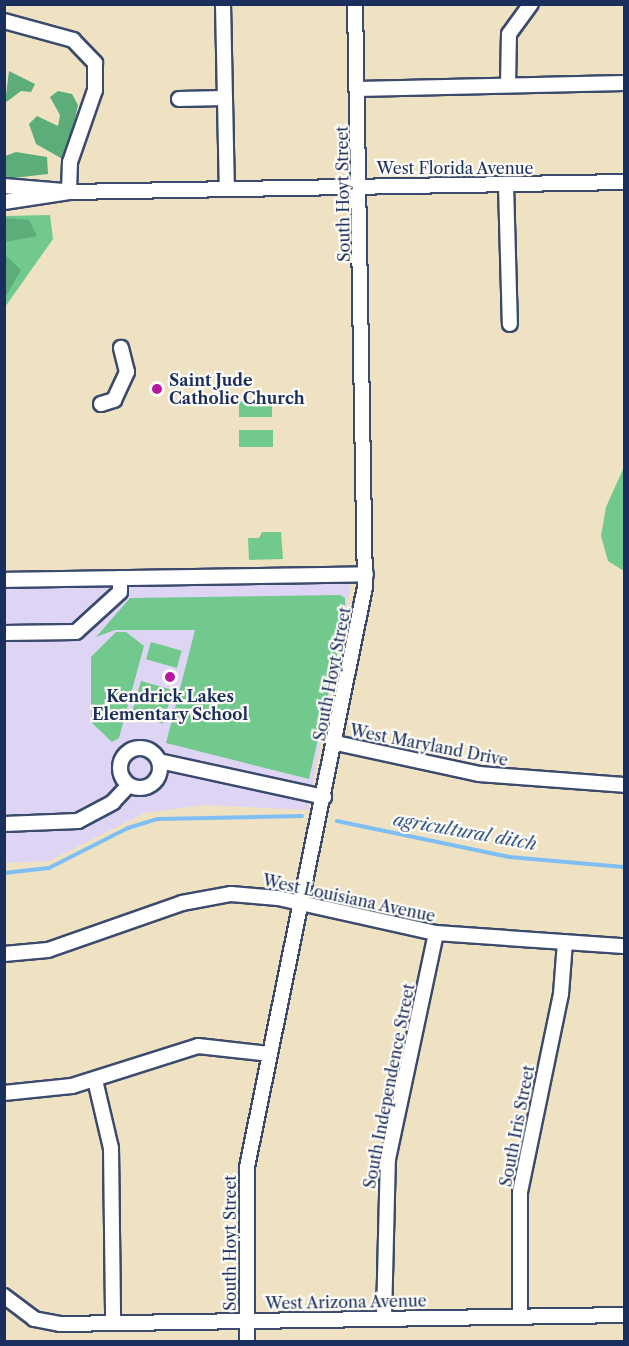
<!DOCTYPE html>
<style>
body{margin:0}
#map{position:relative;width:629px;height:1346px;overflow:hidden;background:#eee2c2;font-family:"Libre Caslon Text",serif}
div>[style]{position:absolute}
.built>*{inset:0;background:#ded5f5}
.green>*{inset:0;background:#71c98e;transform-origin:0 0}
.forest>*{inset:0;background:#5cad79}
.stream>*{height:4px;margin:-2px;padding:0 2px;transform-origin:2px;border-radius:2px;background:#7fbef3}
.roads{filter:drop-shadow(2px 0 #3b4a6d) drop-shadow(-2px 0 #3b4a6d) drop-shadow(0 2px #3b4a6d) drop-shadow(0 -2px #3b4a6d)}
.minor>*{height:14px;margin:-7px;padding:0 7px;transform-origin:7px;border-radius:7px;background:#fff}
.minor>.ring{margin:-7px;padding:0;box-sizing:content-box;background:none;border:14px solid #fff;border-radius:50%}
.dots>*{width:16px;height:16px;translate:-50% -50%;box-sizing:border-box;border:3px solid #fdfcf7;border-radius:50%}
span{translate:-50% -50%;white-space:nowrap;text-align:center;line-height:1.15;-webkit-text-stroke:4.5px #fdfcf7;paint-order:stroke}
.street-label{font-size:16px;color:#1b2f5e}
.poi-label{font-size:16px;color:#1b2f5e;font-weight:700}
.left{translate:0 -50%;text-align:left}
.water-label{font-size:18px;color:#395a8b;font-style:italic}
.frame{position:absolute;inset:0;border:6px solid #1b2f5e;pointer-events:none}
</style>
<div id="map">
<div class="built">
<div style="clip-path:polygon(229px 567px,354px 567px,308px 810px,204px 805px,145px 813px,49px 861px,5px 863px,5px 573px)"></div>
</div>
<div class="green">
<div style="clip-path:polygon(50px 215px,53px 239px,5px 307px,5px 216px)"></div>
<div style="left:272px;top:401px;width:16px;height:33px;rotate:90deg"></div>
<div style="left:273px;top:430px;width:17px;height:34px;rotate:90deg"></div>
<div style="clip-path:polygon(624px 467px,624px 571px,608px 561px,601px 536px,606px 507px)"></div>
<div style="clip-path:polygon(262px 532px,281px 532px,283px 559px,249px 560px,248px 538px,259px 538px)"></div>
<div style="clip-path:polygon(340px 595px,345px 598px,345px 620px,309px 779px,166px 743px,195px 630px,115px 630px,96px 637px,130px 598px)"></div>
<div style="clip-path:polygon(116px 632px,126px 632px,144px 646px,119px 738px,112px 742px,91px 722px,91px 657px)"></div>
<div style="left:151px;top:642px;width:32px;height:18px;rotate:16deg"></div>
<div style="left:141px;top:681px;width:33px;height:35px;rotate:16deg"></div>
</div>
<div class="forest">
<div style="clip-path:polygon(9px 71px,35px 84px,31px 92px,21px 91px,5px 103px)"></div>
<div style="clip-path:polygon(58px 91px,72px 94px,78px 105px,66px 161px,36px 144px,29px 124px,37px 116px,58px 126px,60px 115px,50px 97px)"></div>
<div style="clip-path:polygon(16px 152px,47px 157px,48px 174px,5px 179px,5px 156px)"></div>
<div style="clip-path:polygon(5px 218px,29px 220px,37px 236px,5px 242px)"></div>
<div style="clip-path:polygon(4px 254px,21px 270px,5px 298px,4px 298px)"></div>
</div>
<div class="stream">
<div style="left:337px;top:821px;width:176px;rotate:11.8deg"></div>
<div style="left:509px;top:857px;width:115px;rotate:5deg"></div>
<div style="left:4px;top:873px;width:45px;rotate:-6.3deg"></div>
<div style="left:49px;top:868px;width:89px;rotate:-26.9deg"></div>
<div style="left:128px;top:828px;width:31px;rotate:-17deg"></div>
<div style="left:158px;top:819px;width:144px;rotate:-1.2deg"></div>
</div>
<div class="roads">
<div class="minor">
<div style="left:223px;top:4px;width:185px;rotate:88.8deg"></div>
<div style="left:4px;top:21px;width:72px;rotate:15.4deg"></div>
<div style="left:73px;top:40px;width:32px;rotate:46deg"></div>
<div style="left:95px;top:63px;width:27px;rotate:90deg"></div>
<div style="left:95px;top:90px;width:76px;rotate:109.1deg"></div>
<div style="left:70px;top:162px;width:30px;rotate:92deg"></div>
<div style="left:508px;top:85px;width:51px;rotate:-88.9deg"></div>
<div style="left:509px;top:34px;width:37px;rotate:-54deg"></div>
<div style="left:357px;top:89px;width:267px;rotate:-1.3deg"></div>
<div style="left:179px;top:99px;width:46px;rotate:-1.2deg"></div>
<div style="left:506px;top:185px;width:139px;rotate:88.4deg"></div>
<div style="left:4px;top:186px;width:60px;rotate:4.8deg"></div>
<div style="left:4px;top:202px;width:66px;rotate:-8.7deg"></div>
<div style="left:69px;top:192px;width:555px;rotate:-1.03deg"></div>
<div style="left:101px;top:404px;width:14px;rotate:-17deg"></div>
<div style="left:114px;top:400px;width:31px;rotate:-65deg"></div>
<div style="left:127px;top:372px;width:25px;rotate:-104deg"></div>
<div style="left:4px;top:580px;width:362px;rotate:-0.9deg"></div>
<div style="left:4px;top:633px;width:72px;rotate:-0.8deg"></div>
<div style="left:76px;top:632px;width:59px;rotate:-42.3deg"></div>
<div style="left:120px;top:592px;width:14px;rotate:-90deg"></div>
<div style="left:336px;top:743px;width:146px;rotate:12.2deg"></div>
<div style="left:479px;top:774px;width:145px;rotate:4.3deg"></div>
<div class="ring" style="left:120px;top:748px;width:26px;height:26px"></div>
<div style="left:159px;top:761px;width:169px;rotate:12.3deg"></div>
<div style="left:4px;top:824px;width:74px;rotate:-2.3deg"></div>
<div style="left:78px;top:821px;width:40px;rotate:-28deg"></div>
<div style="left:113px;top:802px;width:23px;rotate:-47deg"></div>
<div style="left:4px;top:954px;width:44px;rotate:-5.2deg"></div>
<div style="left:48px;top:950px;width:142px;rotate:-19.3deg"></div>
<div style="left:182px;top:903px;width:50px;rotate:-10.4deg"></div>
<div style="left:231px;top:894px;width:47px;rotate:4.9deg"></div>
<div style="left:278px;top:898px;width:162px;rotate:12.5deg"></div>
<div style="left:436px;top:933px;width:188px;rotate:4deg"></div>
<div style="left:95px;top:1080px;width:70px;rotate:76.8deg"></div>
<div style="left:111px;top:1148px;width:174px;rotate:89.3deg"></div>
<div style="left:4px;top:1093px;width:68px;rotate:-5.9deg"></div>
<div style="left:72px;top:1086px;width:132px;rotate:-17.6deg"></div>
<div style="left:198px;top:1046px;width:71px;rotate:6.4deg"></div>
<div style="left:4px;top:1296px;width:38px;rotate:37deg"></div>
<div style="left:34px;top:1319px;width:26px;rotate:11deg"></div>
<div style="left:60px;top:1324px;width:564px;rotate:-0.91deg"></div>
<div style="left:520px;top:1317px;width:125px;rotate:-90deg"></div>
<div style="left:520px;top:1192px;width:202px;rotate:-78.3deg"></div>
<div style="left:561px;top:994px;width:52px;rotate:-85.6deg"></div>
<div style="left:384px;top:1318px;width:159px;rotate:-88.6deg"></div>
<div style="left:388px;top:1159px;width:231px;rotate:-78deg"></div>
<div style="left:247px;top:1342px;width:175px;rotate:-90deg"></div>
<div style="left:247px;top:1167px;width:592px;rotate:-78.5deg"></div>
<div style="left:365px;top:587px;width:583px;rotate:-90.98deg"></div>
</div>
</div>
<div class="dots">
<div style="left:157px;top:389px;background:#b5179e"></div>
<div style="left:170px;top:677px;background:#b5179e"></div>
</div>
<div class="street-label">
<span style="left:455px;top:168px">West Florida Avenue</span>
<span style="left:343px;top:194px;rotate:-91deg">South Hoyt Street</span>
<span style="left:332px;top:674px;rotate:-79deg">South Hoyt Street</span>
<span style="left:429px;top:745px;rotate:11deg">West Maryland Drive</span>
<span style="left:349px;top:898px;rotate:12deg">West Louisiana Avenue</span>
<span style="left:389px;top:1086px;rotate:-79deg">South Independence Street</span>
<span style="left:517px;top:1126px;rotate:-79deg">South Iris Street</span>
<span style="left:230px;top:1243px;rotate:-90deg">South Hoyt Street</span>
<span style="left:346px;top:1302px;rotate:-1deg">West Arizona Avenue</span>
</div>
<div class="poi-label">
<span class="left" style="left:169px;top:389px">Saint Jude<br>Catholic Church</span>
<span style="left:170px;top:705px">Kendrick Lakes<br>Elementary School</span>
</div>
<div class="water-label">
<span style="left:465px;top:832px;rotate:10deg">agricultural ditch</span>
</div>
<div class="frame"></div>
</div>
